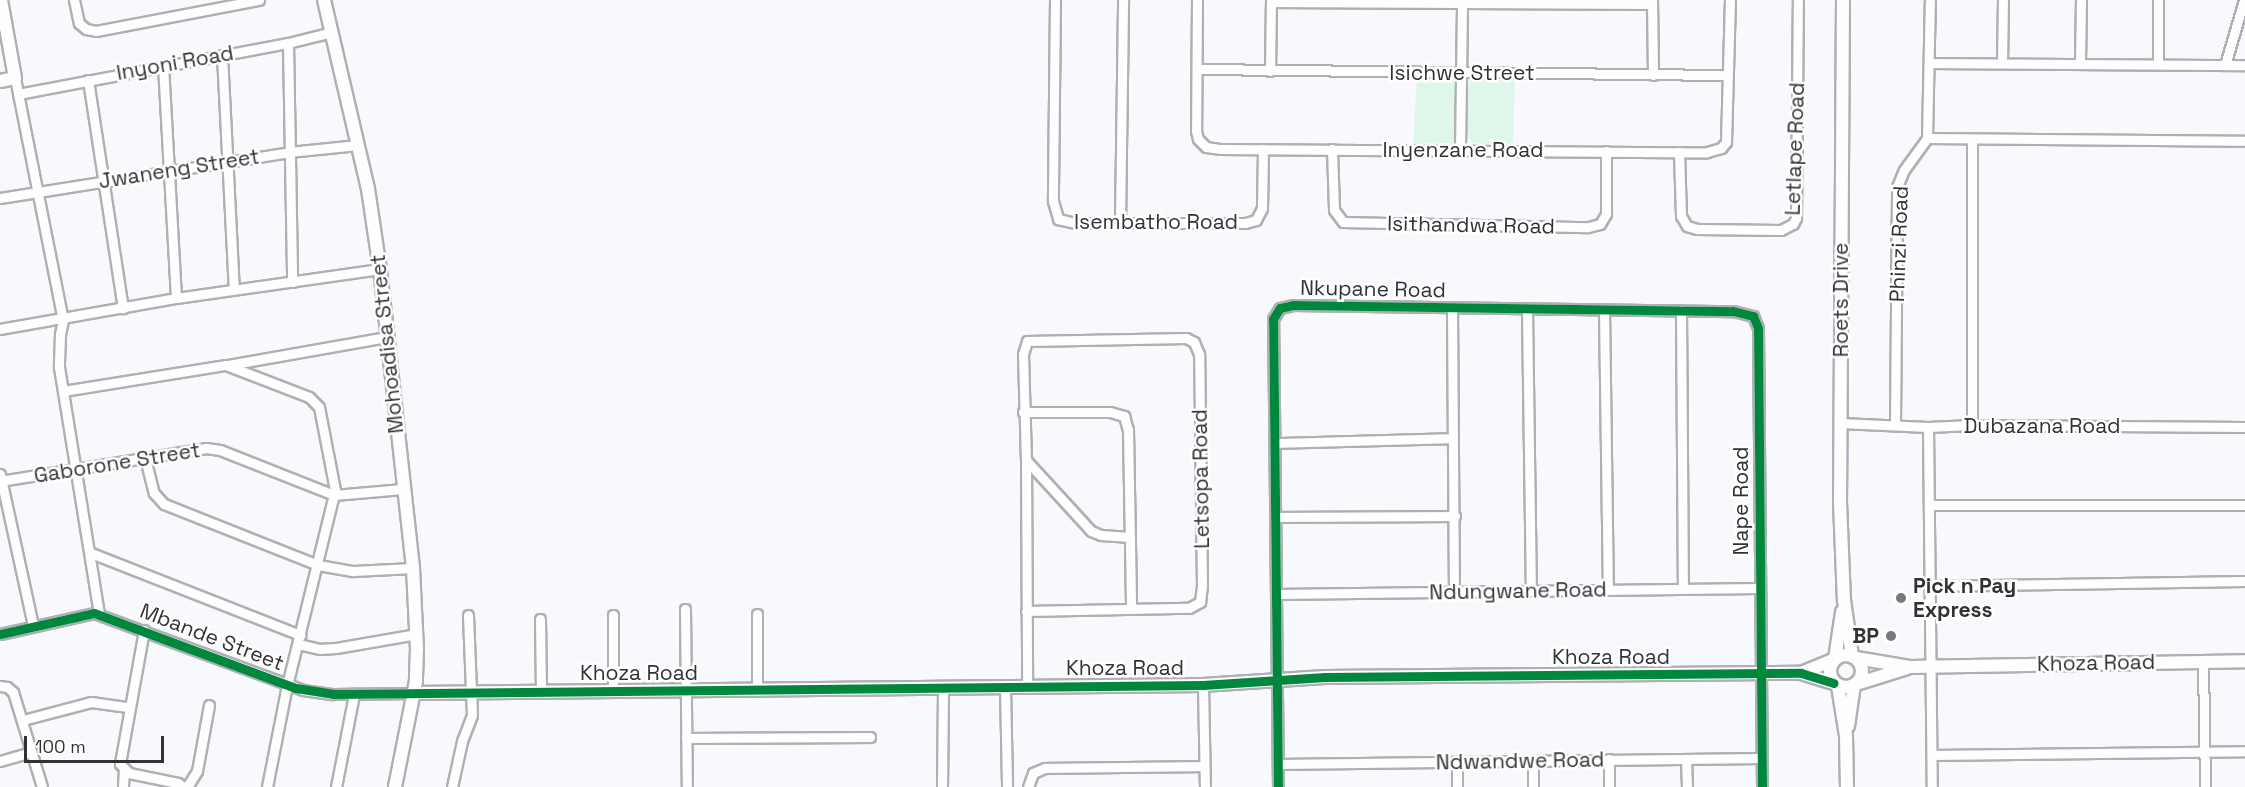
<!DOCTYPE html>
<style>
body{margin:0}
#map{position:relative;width:2245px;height:787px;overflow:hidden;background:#f7f9fd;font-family:"Space Grotesk",sans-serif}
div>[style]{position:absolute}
.green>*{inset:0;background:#def7ea;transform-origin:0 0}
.roads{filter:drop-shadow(2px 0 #afb0b3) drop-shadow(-2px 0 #afb0b3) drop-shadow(0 2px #afb0b3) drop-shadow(0 -2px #afb0b3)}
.minor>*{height:9px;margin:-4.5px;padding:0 4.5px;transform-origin:4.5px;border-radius:4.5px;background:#fefeff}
.tertiary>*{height:12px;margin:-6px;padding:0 6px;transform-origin:6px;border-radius:6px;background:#fefeff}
.tertiary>.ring{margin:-6px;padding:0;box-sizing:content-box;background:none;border:12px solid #fefeff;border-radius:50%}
.cycleway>*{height:9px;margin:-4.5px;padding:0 4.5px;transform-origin:4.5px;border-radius:4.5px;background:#00873e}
.dots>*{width:16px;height:16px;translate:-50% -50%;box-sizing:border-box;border:3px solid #fff;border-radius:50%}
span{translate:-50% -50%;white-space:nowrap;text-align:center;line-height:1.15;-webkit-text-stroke:5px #fff;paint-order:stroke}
.street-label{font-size:21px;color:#313234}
.poi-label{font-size:21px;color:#313234;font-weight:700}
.left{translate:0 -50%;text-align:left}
.right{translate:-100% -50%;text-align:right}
.scale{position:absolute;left:24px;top:736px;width:140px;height:27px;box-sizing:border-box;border:3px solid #313234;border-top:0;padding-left:8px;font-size:18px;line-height:21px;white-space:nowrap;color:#313234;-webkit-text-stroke:4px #fff;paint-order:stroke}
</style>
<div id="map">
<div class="green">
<div style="left:1417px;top:75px;width:42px;height:69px;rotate:3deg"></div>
<div style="clip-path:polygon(1515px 76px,1513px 146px,1471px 143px,1468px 134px,1468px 85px,1471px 79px,1475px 77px)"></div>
</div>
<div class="roads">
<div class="minor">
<div style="left:74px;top:0;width:24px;rotate:78deg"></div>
<div style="left:79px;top:23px;width:9px;rotate:41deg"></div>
<div style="left:86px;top:29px;width:10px;rotate:11deg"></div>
<div style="left:96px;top:31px;width:166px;rotate:-10.8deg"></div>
<div style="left:1055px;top:0;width:201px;rotate:90.6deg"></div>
<div style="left:1053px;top:201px;width:19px;rotate:74deg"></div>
<div style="left:1058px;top:219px;width:18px;rotate:13deg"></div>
<div style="left:1076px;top:223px;width:169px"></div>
<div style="left:1245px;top:223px;width:11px;rotate:-15deg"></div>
<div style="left:1256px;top:220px;width:13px;rotate:-63deg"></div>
<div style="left:1262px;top:208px;width:59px;rotate:-89deg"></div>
<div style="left:1197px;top:0;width:131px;rotate:90.4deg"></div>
<div style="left:1196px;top:131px;width:8px;rotate:76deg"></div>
<div style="left:1198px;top:139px;width:11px;rotate:45deg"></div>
<div style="left:1206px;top:147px;width:15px;rotate:8deg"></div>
<div style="left:1221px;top:149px;width:486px;rotate:0.4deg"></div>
<div style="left:1707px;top:152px;width:15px;rotate:-16deg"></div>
<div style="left:1721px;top:148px;width:8px;rotate:-50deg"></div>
<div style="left:1726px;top:142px;width:142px;rotate:-88.4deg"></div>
<div style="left:1652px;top:0;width:75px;rotate:89.2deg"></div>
<div style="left:2158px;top:0;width:64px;rotate:90deg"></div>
<div style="left:1271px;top:2px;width:381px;rotate:0.3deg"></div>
<div style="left:288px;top:43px;width:239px;rotate:89deg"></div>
<div style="left:222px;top:55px;width:234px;rotate:87.1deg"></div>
<div style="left:1930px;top:63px;width:315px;rotate:0.4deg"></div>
<div style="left:2002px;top:63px;width:63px;rotate:-89.1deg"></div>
<div style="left:2080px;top:63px;width:63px;rotate:-89.1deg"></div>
<div style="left:163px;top:65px;width:233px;rotate:86.8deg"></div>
<div style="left:2225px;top:65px;width:68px;rotate:-73.7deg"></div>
<div style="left:1197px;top:69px;width:530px;rotate:0.65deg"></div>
<div style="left:1270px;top:71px;width:71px;rotate:-89.2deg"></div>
<div style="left:15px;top:78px;width:247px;rotate:78.8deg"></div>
<div style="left:63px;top:320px;width:14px;rotate:102deg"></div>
<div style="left:60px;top:334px;width:33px;rotate:92deg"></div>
<div style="left:59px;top:367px;width:250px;rotate:80.8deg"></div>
<div style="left:88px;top:80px;width:231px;rotate:81.3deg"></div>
<div style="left:18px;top:94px;width:275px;rotate:-10.7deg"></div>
<div style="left:288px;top:43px;width:45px;rotate:-14deg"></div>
<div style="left:1927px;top:138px;width:318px;rotate:0.5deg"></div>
<div style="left:1332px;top:149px;width:61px;rotate:88.1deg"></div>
<div style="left:1334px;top:210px;width:15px;rotate:53deg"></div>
<div style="left:1343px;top:222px;width:245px;rotate:1.2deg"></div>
<div style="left:1588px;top:227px;width:12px;rotate:-14deg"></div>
<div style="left:1600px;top:224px;width:12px;rotate:-59deg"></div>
<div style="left:1606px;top:214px;width:63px;rotate:-90deg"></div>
<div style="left:1460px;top:150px;width:150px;rotate:-89.2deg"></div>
<div style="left:1679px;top:152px;width:64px;rotate:88.2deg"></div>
<div style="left:1681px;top:216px;width:12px;rotate:59deg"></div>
<div style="left:1687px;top:226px;width:10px;rotate:17deg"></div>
<div style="left:1697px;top:229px;width:84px;rotate:0.7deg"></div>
<div style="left:1781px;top:230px;width:13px;rotate:-27deg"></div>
<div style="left:1793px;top:224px;width:7px;rotate:-63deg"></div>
<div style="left:1796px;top:218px;width:218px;rotate:-89.5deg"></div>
<div style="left:0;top:198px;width:293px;rotate:-9deg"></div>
<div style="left:289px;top:152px;width:69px;rotate:-5.8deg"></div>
<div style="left:1120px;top:222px;width:222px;rotate:-89.2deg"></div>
<div style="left:1452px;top:309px;width:283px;rotate:89.6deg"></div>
<div style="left:1527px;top:310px;width:280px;rotate:89.2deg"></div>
<div style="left:1604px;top:310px;width:279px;rotate:89.2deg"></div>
<div style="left:1681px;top:310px;width:278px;rotate:89.6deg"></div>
<div style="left:0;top:329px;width:179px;rotate:-10deg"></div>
<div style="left:176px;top:298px;width:206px;rotate:-8.1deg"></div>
<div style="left:228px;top:365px;width:161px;rotate:-10deg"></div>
<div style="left:63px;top:391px;width:165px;rotate:-9.1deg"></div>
<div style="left:226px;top:365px;width:89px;rotate:21.1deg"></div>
<div style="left:309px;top:397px;width:14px;rotate:45deg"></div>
<div style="left:319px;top:407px;width:85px;rotate:79.1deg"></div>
<div style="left:335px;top:490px;width:201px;rotate:103.8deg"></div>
<div style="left:287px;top:685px;width:104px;rotate:101.1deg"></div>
<div style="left:1023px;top:412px;width:87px"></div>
<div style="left:1110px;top:412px;width:15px;rotate:16deg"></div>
<div style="left:1124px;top:416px;width:15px;rotate:74deg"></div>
<div style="left:1128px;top:430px;width:178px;rotate:89deg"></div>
<div style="left:1840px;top:423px;width:88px;rotate:2.6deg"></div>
<div style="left:1928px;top:427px;width:44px;rotate:-2.6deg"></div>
<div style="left:1972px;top:425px;width:273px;rotate:0.4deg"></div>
<div style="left:1895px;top:424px;width:237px;rotate:-89.5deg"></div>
<div style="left:1897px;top:187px;width:18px;rotate:-68deg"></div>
<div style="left:1904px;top:170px;width:39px;rotate:-54deg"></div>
<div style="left:1927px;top:138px;width:138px;rotate:-88.8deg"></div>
<div style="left:1972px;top:425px;width:285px;rotate:-90deg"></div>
<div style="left:1928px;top:427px;width:360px;rotate:89.4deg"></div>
<div style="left:1276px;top:443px;width:177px;rotate:-1.6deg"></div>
<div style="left:145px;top:458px;width:36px;rotate:76deg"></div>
<div style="left:154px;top:493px;width:15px;rotate:48deg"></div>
<div style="left:164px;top:504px;width:166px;rotate:21.6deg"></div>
<div style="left:318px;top:565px;width:36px;rotate:10deg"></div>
<div style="left:353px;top:571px;width:60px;rotate:-2.9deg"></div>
<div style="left:1026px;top:460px;width:226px;rotate:89.7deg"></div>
<div style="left:0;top:474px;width:155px;rotate:77.7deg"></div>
<div style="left:0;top:481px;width:209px;rotate:-9.1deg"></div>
<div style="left:206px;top:448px;width:14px;rotate:8deg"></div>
<div style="left:220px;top:450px;width:123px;rotate:21.5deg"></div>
<div style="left:334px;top:495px;width:69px;rotate:-5deg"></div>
<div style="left:1929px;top:505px;width:316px"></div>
<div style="left:1276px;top:517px;width:179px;rotate:-0.3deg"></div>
<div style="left:91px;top:553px;width:225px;rotate:21.4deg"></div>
<div style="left:1929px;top:586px;width:316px;rotate:-0.9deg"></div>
<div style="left:1277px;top:594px;width:482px;rotate:-0.7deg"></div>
<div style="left:685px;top:609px;width:178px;rotate:89.4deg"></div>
<div style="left:1026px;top:611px;width:163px;rotate:-1.1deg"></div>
<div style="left:1189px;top:608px;width:13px;rotate:-29deg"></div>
<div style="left:1200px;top:602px;width:17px;rotate:-83deg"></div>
<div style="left:1202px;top:585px;width:231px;rotate:-90.7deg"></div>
<div style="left:1199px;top:354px;width:13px;rotate:-113deg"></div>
<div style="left:1194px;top:342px;width:9px;rotate:-153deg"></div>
<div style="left:1186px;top:338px;width:159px;rotate:178.9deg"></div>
<div style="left:1027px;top:341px;width:14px;rotate:107deg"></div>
<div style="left:1023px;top:354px;width:106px;rotate:88.4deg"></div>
<div style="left:1026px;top:460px;width:96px;rotate:47.5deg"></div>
<div style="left:1091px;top:531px;width:11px;rotate:22deg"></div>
<div style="left:1101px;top:535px;width:29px;rotate:4deg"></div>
<div style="left:757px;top:614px;width:77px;rotate:90deg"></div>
<div style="left:613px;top:615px;width:76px;rotate:90deg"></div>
<div style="left:540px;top:619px;width:73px;rotate:89.2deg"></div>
<div style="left:144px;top:630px;width:136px;rotate:100.2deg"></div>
<div style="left:120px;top:764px;width:13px;rotate:45deg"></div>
<div style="left:129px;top:773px;width:50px;rotate:11.5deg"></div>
<div style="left:178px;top:783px;width:6px;rotate:39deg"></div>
<div style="left:0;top:634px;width:96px;rotate:-12.6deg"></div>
<div style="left:94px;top:613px;width:223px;rotate:20.2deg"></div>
<div style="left:303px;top:690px;width:30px;rotate:8deg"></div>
<div style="left:333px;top:694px;width:81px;rotate:-0.7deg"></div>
<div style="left:298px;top:644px;width:22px;rotate:13deg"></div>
<div style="left:319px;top:649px;width:17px;rotate:-3deg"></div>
<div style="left:336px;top:648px;width:82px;rotate:-9.8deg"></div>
<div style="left:2203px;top:661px;width:126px;rotate:89.1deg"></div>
<div style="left:1203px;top:685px;width:102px;rotate:88.9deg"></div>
<div style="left:0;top:686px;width:7px;rotate:8deg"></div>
<div style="left:7px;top:687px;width:8px;rotate:40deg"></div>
<div style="left:13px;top:692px;width:99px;rotate:73deg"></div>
<div style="left:1005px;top:688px;width:99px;rotate:88.8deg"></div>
<div style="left:23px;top:720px;width:70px;rotate:-14.8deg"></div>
<div style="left:91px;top:702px;width:37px;rotate:8deg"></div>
<div style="left:686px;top:738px;width:184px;rotate:-0.3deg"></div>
<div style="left:1932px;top:755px;width:313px;rotate:-0.7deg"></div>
<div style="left:1609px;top:759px;width:28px;rotate:90deg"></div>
<div style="left:1686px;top:759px;width:28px;rotate:88deg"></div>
<div style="left:0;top:761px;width:33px;rotate:-16deg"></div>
<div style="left:1533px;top:761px;width:26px;rotate:90deg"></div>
<div style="left:1457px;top:762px;width:25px;rotate:90deg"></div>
<div style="left:1278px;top:764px;width:484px;rotate:-0.7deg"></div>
<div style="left:123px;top:787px;width:17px;rotate:-87deg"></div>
<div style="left:187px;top:787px;width:19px;rotate:-58deg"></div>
<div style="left:197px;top:771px;width:67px;rotate:-79.7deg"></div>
<div style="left:336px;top:787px;width:95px;rotate:-79deg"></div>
<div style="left:452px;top:787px;width:47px;rotate:-77.7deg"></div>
<div style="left:462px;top:741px;width:28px;rotate:-69deg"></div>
<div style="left:472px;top:715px;width:100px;rotate:-92.3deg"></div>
<div style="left:942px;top:787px;width:99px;rotate:-89.4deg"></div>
<div style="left:1028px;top:787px;width:15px;rotate:-70deg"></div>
<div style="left:1033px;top:773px;width:13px;rotate:-23deg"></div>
<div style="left:1045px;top:768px;width:159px;rotate:-0.7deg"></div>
<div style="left:1278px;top:787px;width:468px;rotate:-90.6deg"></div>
<div style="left:1273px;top:319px;width:13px;rotate:-58deg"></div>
<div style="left:1280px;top:308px;width:13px;rotate:-13deg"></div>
<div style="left:1293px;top:305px;width:440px;rotate:0.8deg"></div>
<div style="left:1733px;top:311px;width:21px;rotate:14deg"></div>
<div style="left:1753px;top:316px;width:13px;rotate:67deg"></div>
<div style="left:1758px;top:328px;width:459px;rotate:89.5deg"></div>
</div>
<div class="tertiary">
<div style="left:324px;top:0;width:194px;rotate:76.9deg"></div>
<div style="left:368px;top:189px;width:81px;rotate:81.5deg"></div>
<div style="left:380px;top:269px;width:301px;rotate:83.7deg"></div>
<div style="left:413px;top:568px;width:81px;rotate:87.2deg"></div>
<div style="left:417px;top:649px;width:32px;rotate:92deg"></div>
<div style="left:416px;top:681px;width:108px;rotate:101.2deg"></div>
<div style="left:1843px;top:0;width:502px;rotate:90.34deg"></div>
<div style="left:1840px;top:502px;width:98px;rotate:87.7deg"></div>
<div style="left:1844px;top:600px;width:57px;rotate:81.9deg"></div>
<div style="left:0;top:81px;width:15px;rotate:-11deg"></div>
<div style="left:15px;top:78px;width:79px;rotate:-100.2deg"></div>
<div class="ring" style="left:1830px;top:655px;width:20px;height:20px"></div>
<div style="left:1856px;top:658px;width:56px;rotate:9.3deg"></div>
<div style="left:1911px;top:667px;width:334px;rotate:-1deg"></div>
<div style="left:1835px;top:659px;width:48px;rotate:-81.5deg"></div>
<div style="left:1801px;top:673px;width:35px;rotate:-22deg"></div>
<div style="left:1856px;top:684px;width:53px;rotate:-17.4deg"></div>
<div style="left:1838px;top:686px;width:51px;rotate:80.9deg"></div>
<div style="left:1846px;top:736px;width:51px;rotate:88.9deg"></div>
<div style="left:414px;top:693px;width:789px;rotate:-0.58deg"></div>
<div style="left:1203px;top:685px;width:122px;rotate:-3.8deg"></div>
<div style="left:1325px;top:677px;width:476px;rotate:-0.5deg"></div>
<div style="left:1801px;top:673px;width:34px;rotate:17deg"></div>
<div style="left:1848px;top:726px;width:41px;rotate:-81.7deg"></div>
</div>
</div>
<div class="cycleway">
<div style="left:0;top:634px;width:96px;rotate:-12.6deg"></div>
<div style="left:94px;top:613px;width:215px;rotate:20.4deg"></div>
<div style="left:296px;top:688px;width:37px;rotate:9deg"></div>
<div style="left:333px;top:694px;width:870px;rotate:-0.59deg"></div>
<div style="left:1203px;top:685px;width:122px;rotate:-3.8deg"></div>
<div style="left:1325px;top:677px;width:476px;rotate:-0.5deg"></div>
<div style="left:1801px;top:673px;width:34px;rotate:17deg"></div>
<div style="left:1278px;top:787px;width:468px;rotate:-90.6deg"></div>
<div style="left:1273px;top:319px;width:13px;rotate:-58deg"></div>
<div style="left:1280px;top:308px;width:13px;rotate:-13deg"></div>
<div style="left:1293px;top:305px;width:440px;rotate:0.8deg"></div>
<div style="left:1733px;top:311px;width:21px;rotate:14deg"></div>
<div style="left:1753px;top:316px;width:13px;rotate:67deg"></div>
<div style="left:1758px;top:328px;width:459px;rotate:89.5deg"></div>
</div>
<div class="dots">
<div style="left:1901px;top:598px;background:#76787a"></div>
<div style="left:1891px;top:636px;background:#76787a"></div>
</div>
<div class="street-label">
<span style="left:175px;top:63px;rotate:-10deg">Inyoni Road</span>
<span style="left:1462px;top:73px">Isichwe Street</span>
<span style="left:1795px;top:149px;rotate:-88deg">Letlape Road</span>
<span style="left:1463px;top:150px">Inyenzane Road</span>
<span style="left:179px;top:169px;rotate:-9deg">Jwaneng Street</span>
<span style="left:1156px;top:222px">Isembatho Road</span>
<span style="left:1471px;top:225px;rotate:1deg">Isithandwa Road</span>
<span style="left:1899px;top:244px;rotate:-88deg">Phinzi Road</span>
<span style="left:1373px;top:289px;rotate:1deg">Nkupane Road</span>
<span style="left:1841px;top:300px;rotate:-90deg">Roets Drive</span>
<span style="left:387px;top:344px;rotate:-96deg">Mohoadisa Street</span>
<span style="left:2042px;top:426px">Dubazana Road</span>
<span style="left:117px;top:463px;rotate:-9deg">Gaborone Street</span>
<span style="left:1201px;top:479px;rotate:-91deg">Letsopa Road</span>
<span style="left:1741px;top:501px;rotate:-90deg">Nape Road</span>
<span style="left:1518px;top:591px;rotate:-1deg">Ndungwane Road</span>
<span style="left:212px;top:637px;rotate:21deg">Mbande Street</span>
<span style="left:1611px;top:657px">Khoza Road</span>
<span style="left:2096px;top:663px;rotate:-1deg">Khoza Road</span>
<span style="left:1125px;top:668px">Khoza Road</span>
<span style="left:639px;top:673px">Khoza Road</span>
<span style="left:1520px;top:761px;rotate:-1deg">Ndwandwe Road</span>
</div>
<div class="poi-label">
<span class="left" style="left:1913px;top:598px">Pick n Pay<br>Express</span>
<span class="right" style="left:1879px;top:636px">BP</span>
</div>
<div class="scale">100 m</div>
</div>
